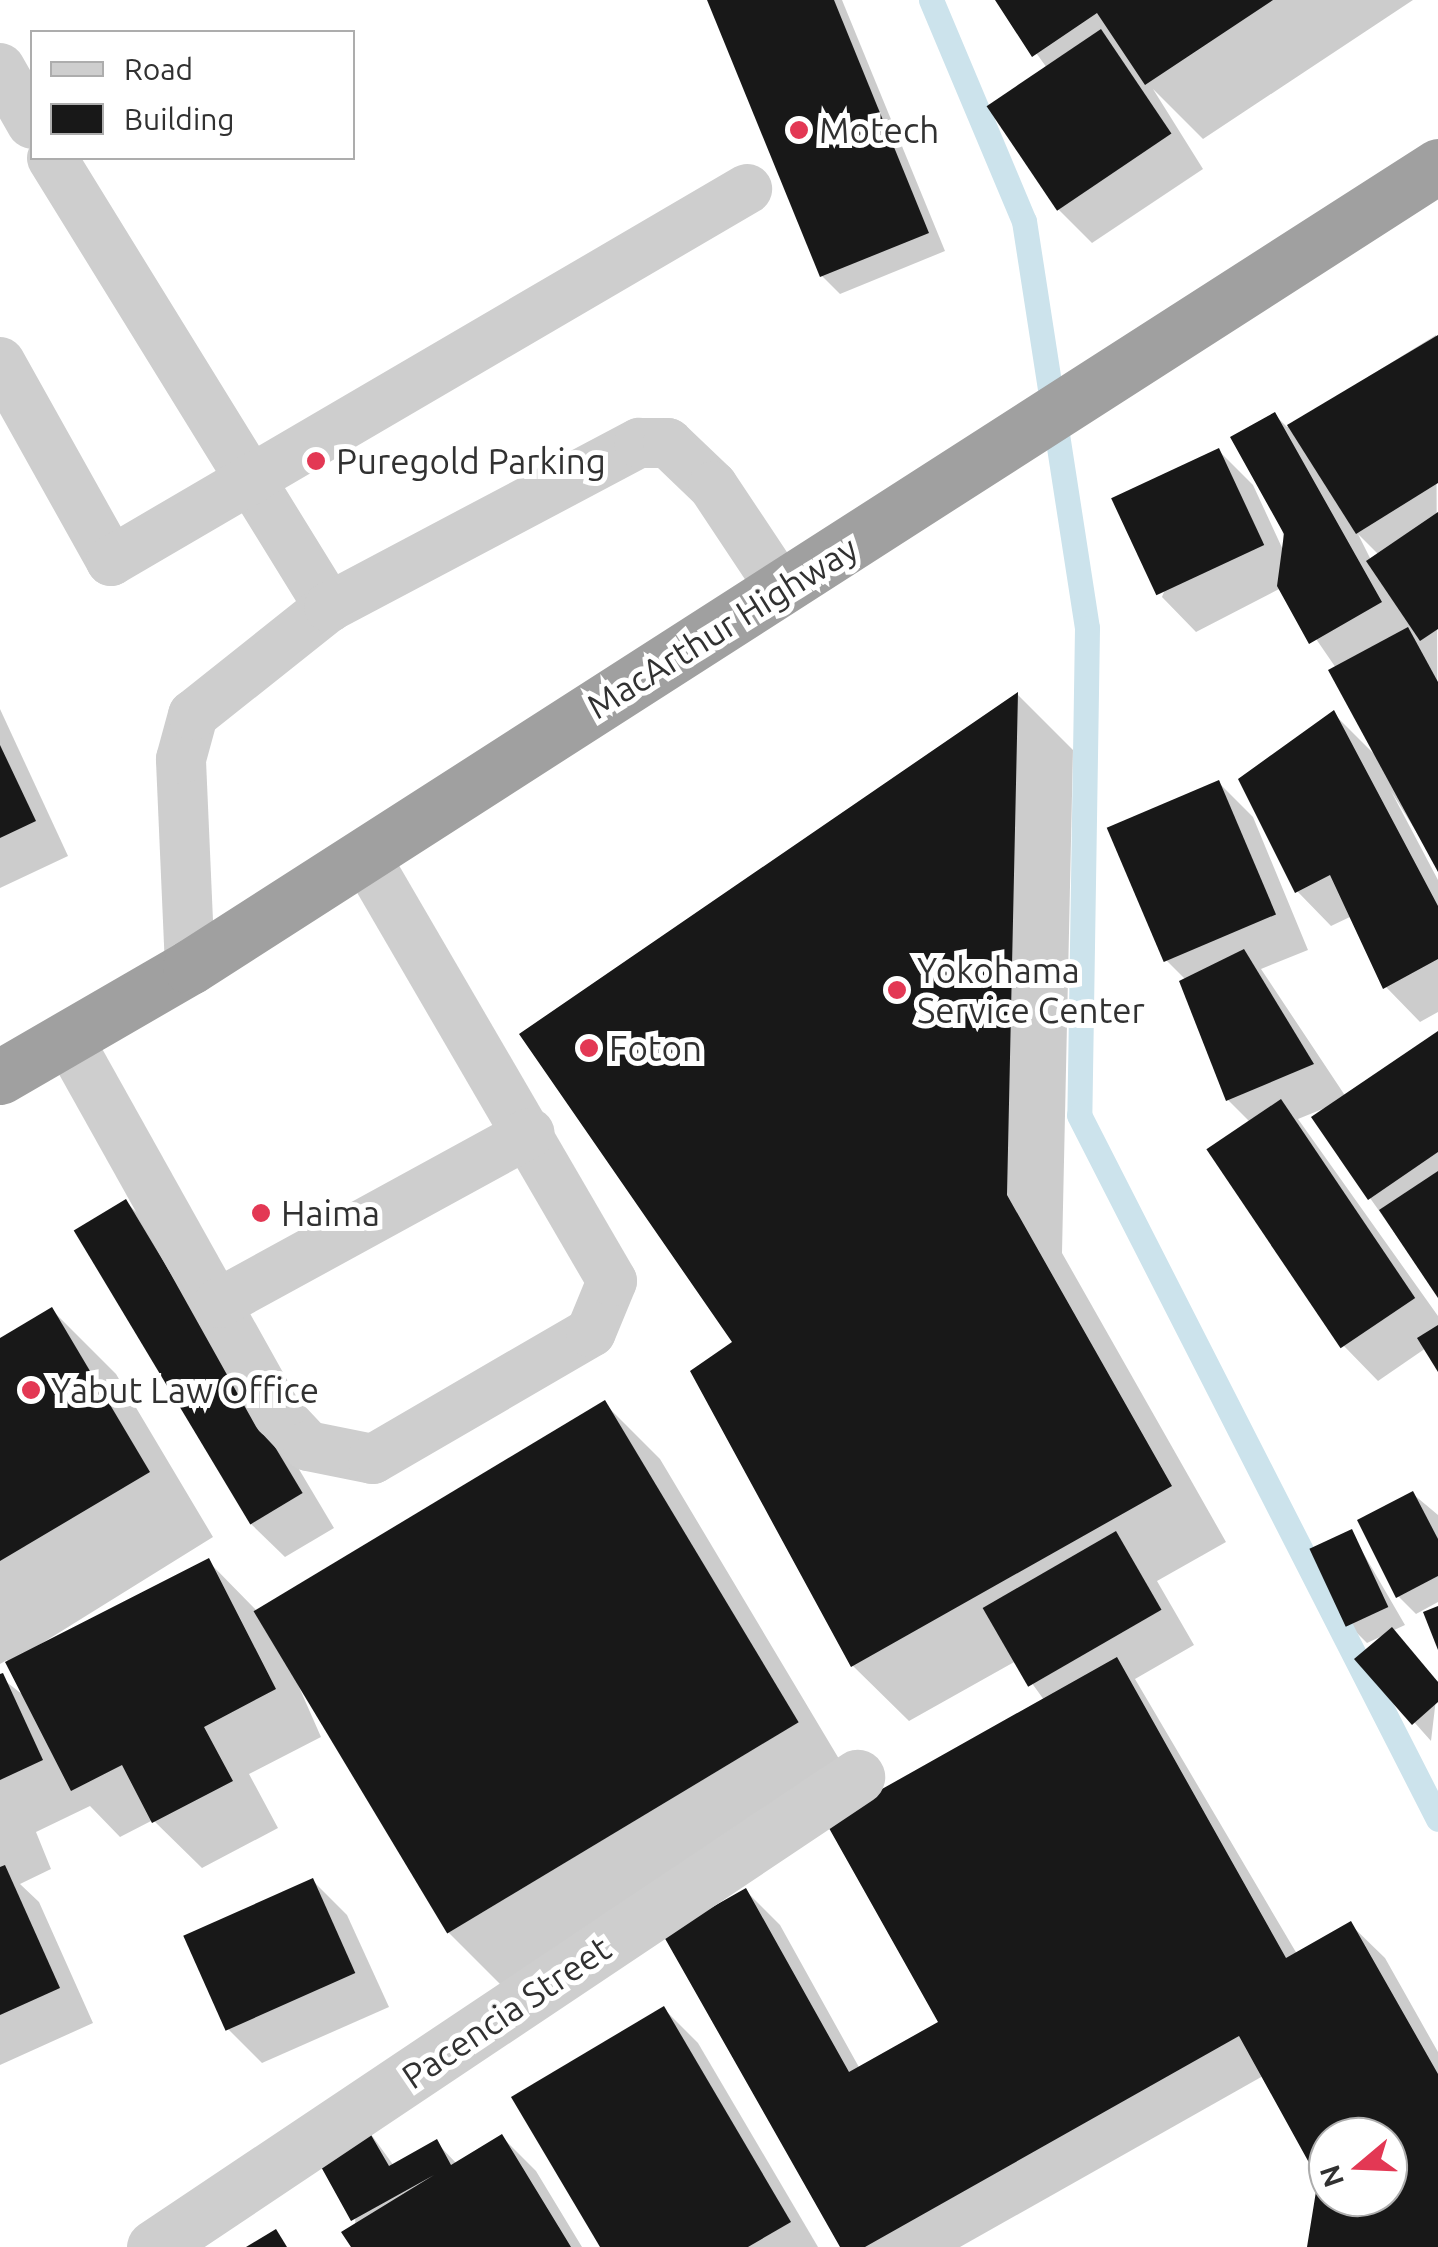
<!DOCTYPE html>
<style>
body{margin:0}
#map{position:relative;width:1438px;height:2247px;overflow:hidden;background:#fff;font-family:Ubuntu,sans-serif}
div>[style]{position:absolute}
.shadow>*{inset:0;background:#0003}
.stream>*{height:25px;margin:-12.5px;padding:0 12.5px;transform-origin:12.5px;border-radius:12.5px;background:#cce3ec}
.building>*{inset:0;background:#181818;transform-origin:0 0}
.service>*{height:50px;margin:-25px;padding:0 25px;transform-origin:25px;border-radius:25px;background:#cecece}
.minor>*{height:55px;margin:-27.5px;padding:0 27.5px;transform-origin:27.5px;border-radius:27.5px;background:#cecece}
.trunk>*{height:55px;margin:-27.5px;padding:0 27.5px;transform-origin:27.5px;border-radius:27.5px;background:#a0a0a0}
.dots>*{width:28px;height:28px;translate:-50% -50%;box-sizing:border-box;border:5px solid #fff;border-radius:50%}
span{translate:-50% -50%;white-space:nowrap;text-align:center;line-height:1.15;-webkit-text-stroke:10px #fff;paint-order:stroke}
.poi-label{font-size:35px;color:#313131}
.left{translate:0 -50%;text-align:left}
.street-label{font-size:35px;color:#313131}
.legend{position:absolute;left:30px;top:30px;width:325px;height:130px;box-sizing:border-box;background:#fff;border:2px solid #adadad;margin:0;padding:12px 18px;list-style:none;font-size:30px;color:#313131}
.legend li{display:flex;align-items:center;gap:20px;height:50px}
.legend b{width:50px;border:2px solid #adadad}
.north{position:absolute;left:1308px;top:2117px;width:100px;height:100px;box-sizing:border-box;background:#fff;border:2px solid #adadad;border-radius:50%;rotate:251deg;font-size:28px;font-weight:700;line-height:40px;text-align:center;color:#313131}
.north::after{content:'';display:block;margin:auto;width:35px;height:45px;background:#e33854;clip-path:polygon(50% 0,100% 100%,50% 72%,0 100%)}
</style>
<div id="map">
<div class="shadow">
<div style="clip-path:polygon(709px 0,842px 0,945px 251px,840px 294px,822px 276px)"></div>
<div style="clip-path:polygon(998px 0,1413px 0,1203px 139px,1153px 89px,1203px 169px,1092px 243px,1058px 209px,1047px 68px)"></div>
<div style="clip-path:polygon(evenodd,1436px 335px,1438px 867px,1391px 791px,1438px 880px,1438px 1012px,1420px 1022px,1386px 987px,1352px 916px,1331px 926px,1297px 891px,1334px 714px,1375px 755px,1336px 668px,1281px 588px,1196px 632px,1162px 597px,1219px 451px,1253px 485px,1284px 552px,1275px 415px,1287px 427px,1436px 335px,1358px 534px,1379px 555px,1371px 560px,1358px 534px)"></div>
<div style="clip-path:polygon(evenodd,1018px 695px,1073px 750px,1062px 1253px,1226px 1542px,1157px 1581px,1194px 1645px,1135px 1679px,1297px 1954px,1350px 1924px,1385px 1958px,1438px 2052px,1438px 2247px,1310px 2247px,1321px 2179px,1263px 2076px,960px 2247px,843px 2247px,746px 1891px,780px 1925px,860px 2069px,942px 2023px,1044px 1700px,1016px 1661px,909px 1721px,853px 1666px,693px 1372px,736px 1343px,1018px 695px,1328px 2137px,1388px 2137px,1388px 2197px,1328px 2197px,1328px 2137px)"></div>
<div style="clip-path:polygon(0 709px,68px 856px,0 888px)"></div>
<div style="clip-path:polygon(1219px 783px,1253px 817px,1308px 950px,1261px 969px,1346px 1097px,1438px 1034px,1438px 1294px,1370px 1198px,1325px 1108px,1298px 1119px,1438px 1316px,1438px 1367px,1426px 1348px,1378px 1381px,1344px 1346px,1251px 1123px,1228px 1100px,1186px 980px,1166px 960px)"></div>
<div style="clip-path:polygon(126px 1202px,160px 1236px,334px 1528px,285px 1557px,250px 1523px,77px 1231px)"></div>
<div style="clip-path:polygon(52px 1310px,116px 1374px,213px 1537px,15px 1660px,208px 1561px,257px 1611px,604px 1403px,660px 1459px,851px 1779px,504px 1988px,449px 1933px,292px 1671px,321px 1737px,249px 1774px,278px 1828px,202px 1868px,153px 1820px,120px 1837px,90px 1806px,36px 1832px,51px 1869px,20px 1884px,39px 1902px,93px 2023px,0 2065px,0 1677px,27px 1698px,7px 1660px,0 1664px,0 1341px)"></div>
<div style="clip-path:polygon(1413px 1494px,1438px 1515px,1438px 1602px,1416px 1614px,1398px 1596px)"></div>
<div style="clip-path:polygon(1351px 1532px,1405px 1625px,1392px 1631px,1438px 1682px,1431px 1741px,1358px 1659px,1382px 1636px,1367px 1643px,1350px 1626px)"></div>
<div style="clip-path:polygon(313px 1881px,347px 1915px,389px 2007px,262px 2063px,228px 2029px,188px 1938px)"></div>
<div style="clip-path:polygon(664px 2009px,698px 2043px,818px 2247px,603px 2247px)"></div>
<div style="clip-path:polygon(360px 2119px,394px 2166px,436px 2142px,457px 2164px,502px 2137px,536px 2171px,582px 2247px,354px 2247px)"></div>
</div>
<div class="stream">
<div style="left:931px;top:0;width:240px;rotate:67.2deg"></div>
<div style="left:1024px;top:221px;width:412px;rotate:81.2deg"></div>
<div style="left:1087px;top:628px;width:487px;rotate:90.9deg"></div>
<div style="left:1079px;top:1115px;width:790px;rotate:62.98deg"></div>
</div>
<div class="building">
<div style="clip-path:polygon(707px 0,834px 0,929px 233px,820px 277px)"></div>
<div style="clip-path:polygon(995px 0,1273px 0,1145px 85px,1097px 13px,1032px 57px)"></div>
<div style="left:1101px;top:29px;width:126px;height:138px;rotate:56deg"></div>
<div style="clip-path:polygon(1438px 335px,1438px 483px,1356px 534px,1287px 425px)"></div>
<div style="clip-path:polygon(1275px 412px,1382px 602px,1309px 644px,1277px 586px,1284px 534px,1230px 437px)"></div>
<div style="left:1219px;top:448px;width:107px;height:119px;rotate:65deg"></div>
<div style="clip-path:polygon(1438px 512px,1438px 629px,1420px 641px,1366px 561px)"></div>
<div style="clip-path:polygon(1408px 627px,1438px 682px,1438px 872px,1328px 670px)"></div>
<div style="clip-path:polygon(1018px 692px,1007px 1195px,1172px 1486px,851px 1667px,690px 1371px,732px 1342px,519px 1034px)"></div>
<div style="clip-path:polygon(1334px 710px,1438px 906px,1438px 959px,1383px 989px,1330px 875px,1295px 893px,1238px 779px)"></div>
<div style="clip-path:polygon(0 745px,36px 821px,0 838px)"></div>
<div style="left:1219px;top:780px;width:146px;height:122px;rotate:67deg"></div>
<div style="clip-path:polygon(1244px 949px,1314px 1064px,1226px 1101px,1179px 981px)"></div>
<div style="clip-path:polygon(1438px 1031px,1438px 1152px,1368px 1200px,1311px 1117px)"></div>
<div style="left:1281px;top:1099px;width:240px;height:90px;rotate:56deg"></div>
<div style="clip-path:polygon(1438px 1171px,1438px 1298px,1379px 1210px)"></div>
<div style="left:126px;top:1199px;width:343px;height:61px;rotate:59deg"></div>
<div style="clip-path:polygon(52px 1307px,150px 1472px,0 1561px,0 1338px)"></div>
<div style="clip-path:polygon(1438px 1325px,1438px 1372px,1417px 1338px)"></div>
<div style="left:605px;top:1400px;width:376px;height:410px;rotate:59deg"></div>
<div style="clip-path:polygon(1413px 1491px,1438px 1539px,1438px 1576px,1396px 1598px,1357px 1520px)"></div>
<div style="left:1352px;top:1529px;width:86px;height:47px;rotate:65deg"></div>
<div style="left:1116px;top:1531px;width:91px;height:154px;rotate:60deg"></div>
<div style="clip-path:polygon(209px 1558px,276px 1689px,204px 1727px,233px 1781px,152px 1823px,122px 1765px,71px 1791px,5px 1662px)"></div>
<div style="clip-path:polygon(1438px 1606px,1438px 1650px,1423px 1612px)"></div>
<div style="clip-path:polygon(1392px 1627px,1438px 1682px,1438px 1702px,1412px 1725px,1354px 1659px)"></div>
<div style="clip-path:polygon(evenodd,1117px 1657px,1286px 1958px,1351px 1921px,1438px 2074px,1438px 2247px,1307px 2247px,1318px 2179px,1239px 2036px,865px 2247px,840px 2247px,663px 1935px,746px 1888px,849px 2072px,938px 2022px,825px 1821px,1117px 1657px,1328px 2137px,1388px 2137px,1388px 2197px,1328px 2197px,1328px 2137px)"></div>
<div style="clip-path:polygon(3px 1673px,43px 1760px,0 1780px,0 1674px)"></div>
<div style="clip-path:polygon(5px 1865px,60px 1988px,0 2015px,0 1867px)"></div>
<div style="left:313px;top:1878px;width:104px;height:142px;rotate:66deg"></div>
<div style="clip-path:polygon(664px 2006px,791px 2222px,748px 2247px,600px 2247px,511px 2097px)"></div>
<div style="clip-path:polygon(360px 2116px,389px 2166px,437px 2139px,451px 2165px,502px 2134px,571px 2247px,351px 2247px,341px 2232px,434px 2175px,351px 2221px,309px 2145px)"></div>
<div style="clip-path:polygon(276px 2229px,287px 2247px,246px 2247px)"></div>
</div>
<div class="service">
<div style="left:0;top:68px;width:64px;rotate:60.3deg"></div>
<div style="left:52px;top:158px;width:528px;rotate:58.33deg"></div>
<div style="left:0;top:362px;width:228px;rotate:60.8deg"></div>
<div style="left:111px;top:561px;width:737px;rotate:-30.32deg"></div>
<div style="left:190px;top:967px;width:208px;rotate:-92.5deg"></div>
<div style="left:181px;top:759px;width:46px;rotate:-74.7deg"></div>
<div style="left:193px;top:715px;width:174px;rotate:-38.5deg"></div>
<div style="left:329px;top:607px;width:351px;rotate:-27.9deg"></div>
<div style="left:639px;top:443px;width:29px"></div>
<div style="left:668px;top:443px;width:62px;rotate:43.7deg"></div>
<div style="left:713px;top:486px;width:125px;rotate:56.4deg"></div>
<div style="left:68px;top:1039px;width:430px;rotate:60.8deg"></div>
<div style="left:278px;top:1414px;width:44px;rotate:46.8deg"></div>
<div style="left:308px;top:1446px;width:66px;rotate:11.3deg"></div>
<div style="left:373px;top:1459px;width:252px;rotate:-30.2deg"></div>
<div style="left:591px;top:1332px;width:55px;rotate:-67.6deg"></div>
<div style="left:612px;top:1281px;width:492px;rotate:-120.2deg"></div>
<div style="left:219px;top:1303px;width:354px;rotate:-28.7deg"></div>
</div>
<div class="minor">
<div style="left:154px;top:2247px;width:846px;rotate:-33.77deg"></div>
</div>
<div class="trunk">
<div style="left:0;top:1077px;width:220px;rotate:-30.1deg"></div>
<div style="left:190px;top:967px;width:1483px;rotate:-32.69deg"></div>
</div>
<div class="dots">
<div style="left:799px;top:130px;background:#e33854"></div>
<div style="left:316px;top:461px;background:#e33854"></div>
<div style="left:897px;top:990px;background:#e33854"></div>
<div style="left:589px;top:1048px;background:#e33854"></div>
<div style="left:261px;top:1213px;background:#e33854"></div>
<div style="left:31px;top:1390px;background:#e33854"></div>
</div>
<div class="poi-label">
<span class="left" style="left:819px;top:130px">Motech</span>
<span class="left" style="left:336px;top:461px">Puregold Parking</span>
<span class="left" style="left:917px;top:990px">Yokohama<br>Service Center</span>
<span class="left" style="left:609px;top:1048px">Foton</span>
<span class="left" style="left:281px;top:1213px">Haima</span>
<span class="left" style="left:51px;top:1390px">Yabut Law Office</span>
</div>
<div class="street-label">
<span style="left:722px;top:627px;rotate:-32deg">MacArthur Highway</span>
<span style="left:506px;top:2012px;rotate:-34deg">Pacencia Street</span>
</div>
<ul class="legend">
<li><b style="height:12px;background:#cecece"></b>Road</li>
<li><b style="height:28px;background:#181818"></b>Building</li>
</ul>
<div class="north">N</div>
</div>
